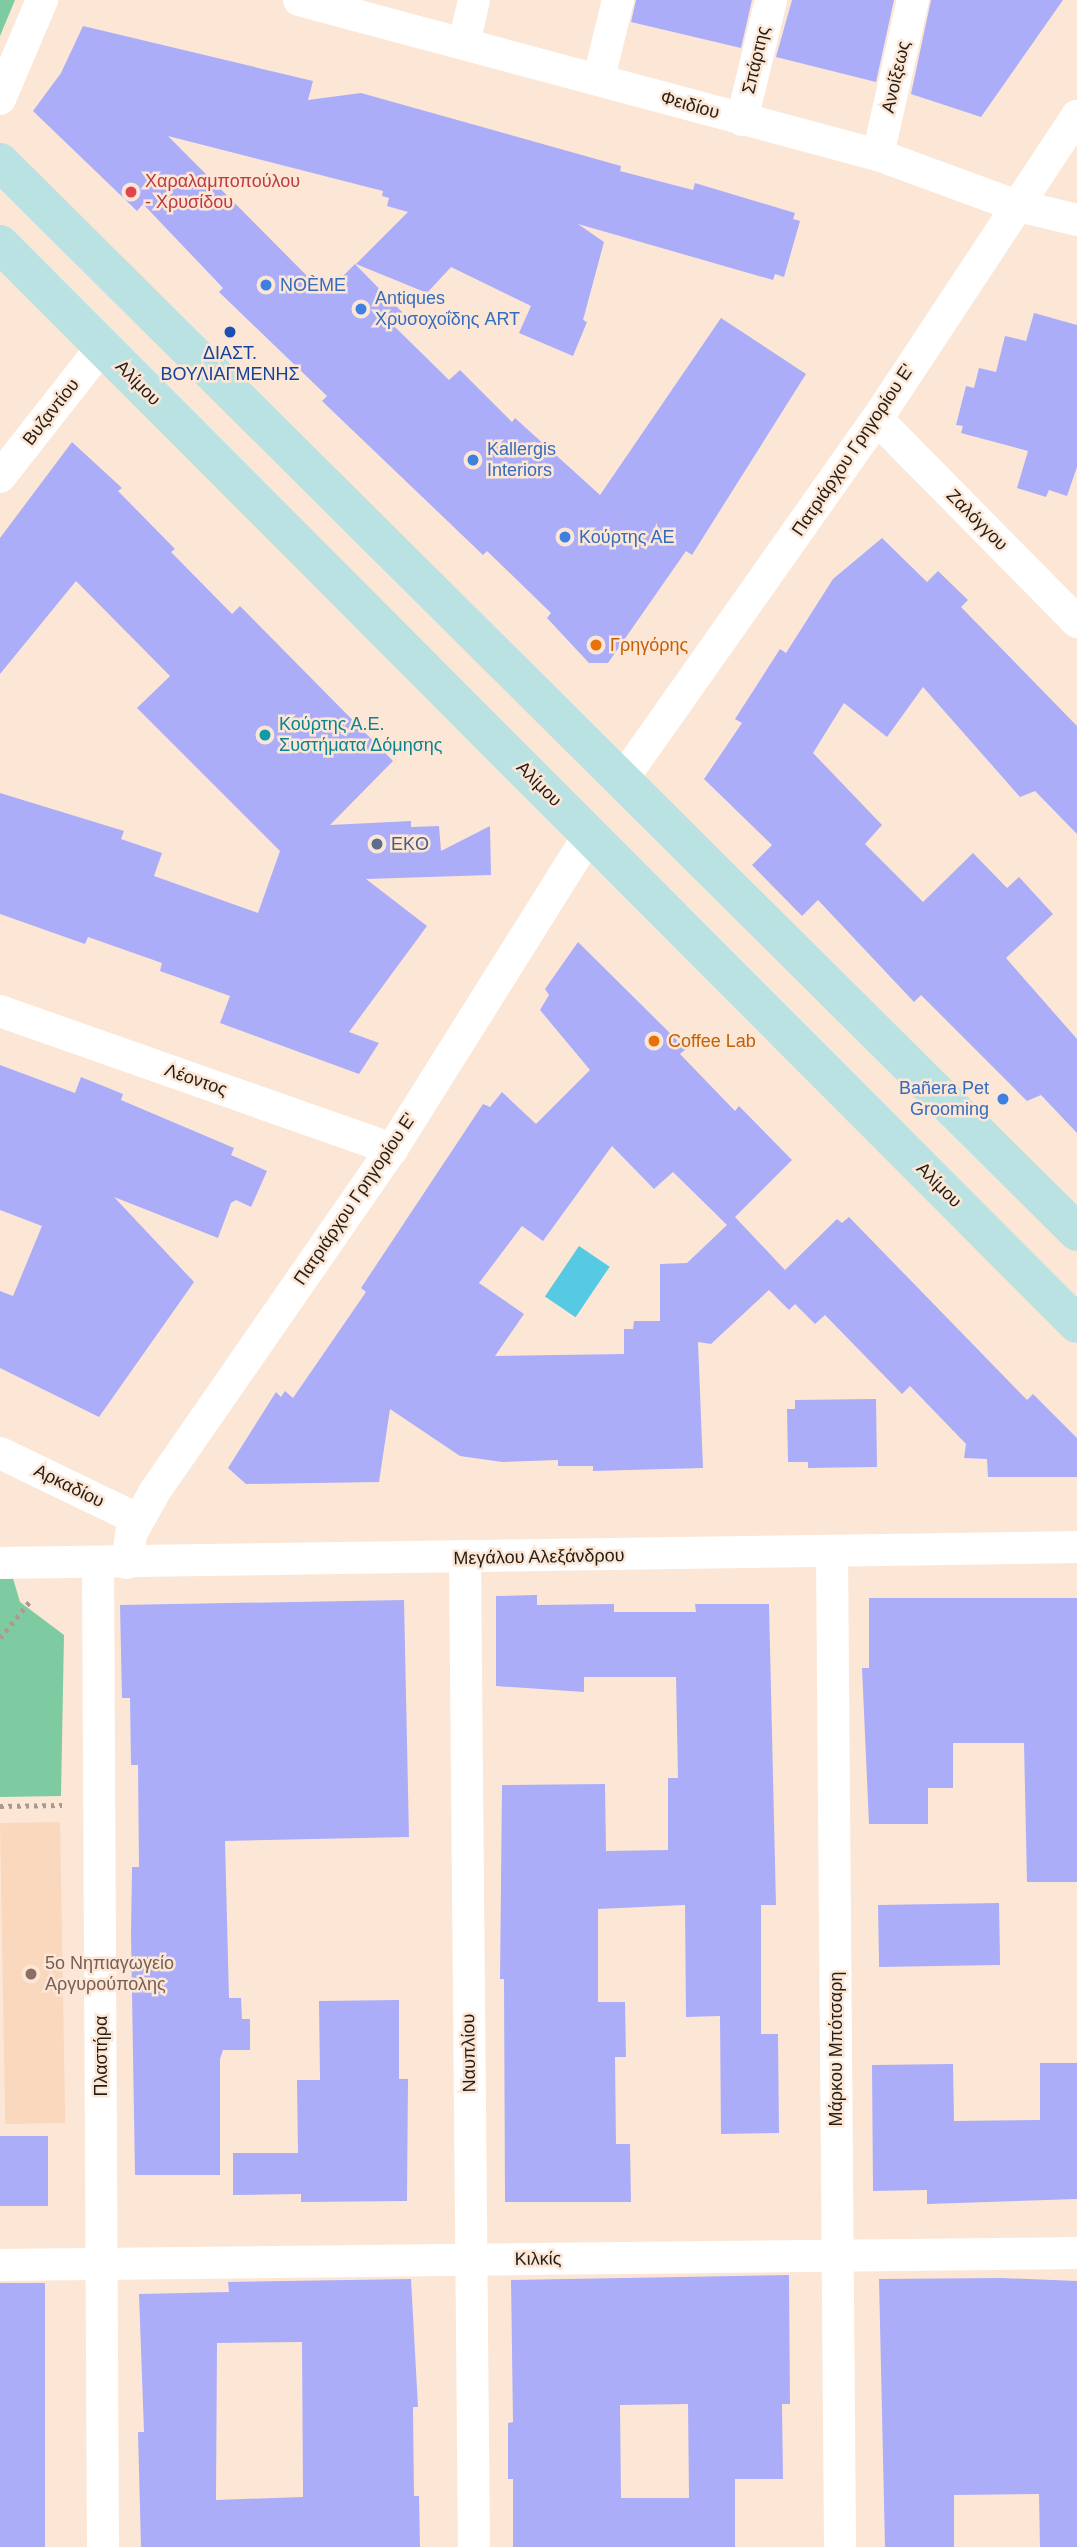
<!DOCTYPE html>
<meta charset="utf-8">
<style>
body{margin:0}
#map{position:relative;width:1077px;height:2547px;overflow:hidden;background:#fce7d6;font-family:Helvetica,sans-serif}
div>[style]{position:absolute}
.built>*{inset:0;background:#f9d8bd;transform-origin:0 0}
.green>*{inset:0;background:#7ecba1}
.water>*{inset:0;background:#56c9e3;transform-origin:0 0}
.building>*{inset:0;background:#abadf9;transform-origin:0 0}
.path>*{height:4.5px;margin-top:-2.25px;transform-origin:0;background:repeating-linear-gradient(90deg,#ab9a8d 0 3.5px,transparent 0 8.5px)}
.minor>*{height:32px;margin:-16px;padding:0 16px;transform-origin:16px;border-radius:16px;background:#fff}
.secondary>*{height:38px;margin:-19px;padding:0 19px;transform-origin:19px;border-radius:19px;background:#bae2e3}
.dots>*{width:19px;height:19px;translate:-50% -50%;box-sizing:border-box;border:4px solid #fce7d6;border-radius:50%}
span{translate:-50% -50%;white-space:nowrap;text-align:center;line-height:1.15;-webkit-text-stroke:5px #fce7d6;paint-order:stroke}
.street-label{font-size:18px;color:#261d15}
.health-label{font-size:18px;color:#be3a42}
.left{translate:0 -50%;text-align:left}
.shop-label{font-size:18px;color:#366cbe}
.right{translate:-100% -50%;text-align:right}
.transit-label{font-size:18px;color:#164399}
.food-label{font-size:18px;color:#c56008}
.culture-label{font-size:18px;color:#0d838f}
.service-label{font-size:18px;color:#4e5e75}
.education-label{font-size:18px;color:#785e54}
</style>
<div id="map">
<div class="built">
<div style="left:60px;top:1822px;width:301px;height:60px;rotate:89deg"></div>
</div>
<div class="green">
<div style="clip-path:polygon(0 0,15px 0,0 36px)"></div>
<div style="clip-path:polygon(0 1575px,12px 1575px,20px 1602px,64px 1635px,61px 1796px,0 1797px)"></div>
</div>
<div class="water">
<div style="left:579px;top:1246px;width:37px;height:61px;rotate:34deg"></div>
</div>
<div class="building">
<div style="clip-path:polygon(636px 0,752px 0,741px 48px,631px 22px)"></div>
<div style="clip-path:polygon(792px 0,894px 0,876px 82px,776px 57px)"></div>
<div style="clip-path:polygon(931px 0,1063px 0,981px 117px,911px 94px)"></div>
<div style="clip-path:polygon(83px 26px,313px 81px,308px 100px,361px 93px,621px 166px,620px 171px,693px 190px,695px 183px,795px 213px,793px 219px,800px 221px,784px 277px,775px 274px,773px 280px,578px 224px,604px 242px,583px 320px,587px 322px,573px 356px,519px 333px,531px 306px,451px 267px,427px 293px,356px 264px,408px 212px,387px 206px,389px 198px,382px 196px,383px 191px,168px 136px,325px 294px,355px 264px,406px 316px,395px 327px,449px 380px,460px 370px,512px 422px,515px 418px,600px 495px,721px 318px,806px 374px,692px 555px,686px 551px,608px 663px,589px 663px,547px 618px,551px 613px,487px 551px,483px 555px,322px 401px,327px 396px,219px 292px,223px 288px,143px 204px,137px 211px,33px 111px,61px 73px)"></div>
<div style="clip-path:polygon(1034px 313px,1077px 325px,1077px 467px,1067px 496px,1049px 490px,1046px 497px,1017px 488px,1028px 451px,961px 433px,963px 426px,956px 425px,966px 386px,974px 388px,979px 368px,996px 372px,1005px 336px,1026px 341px)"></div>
<div style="clip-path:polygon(72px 442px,122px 488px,118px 491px,175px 549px,171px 552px,232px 614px,240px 606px,393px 761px,330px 825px,411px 821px,411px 827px,439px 826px,441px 851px,490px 826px,491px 875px,366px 879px,427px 926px,349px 1032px,379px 1043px,359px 1074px,220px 1023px,230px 996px,160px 971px,162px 963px,88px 937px,85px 944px,0 914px,0 793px,124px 831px,121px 839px,162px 853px,154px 876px,258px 913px,280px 851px,137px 708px,170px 676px,76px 581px,0 674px,0 538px)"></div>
<div style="clip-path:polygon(882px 538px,927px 582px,938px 571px,968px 600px,961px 607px,1077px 726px,1077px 834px,1035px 791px,1020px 797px,923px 687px,887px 737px,844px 703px,813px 753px,882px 825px,865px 844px,923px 902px,973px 853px,1007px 888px,1019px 877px,1053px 914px,1006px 958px,1077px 1039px,1077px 1133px,1041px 1095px,1027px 1101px,921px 995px,914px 1002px,818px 900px,802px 916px,752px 865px,772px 845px,704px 779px,742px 723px,735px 719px,780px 649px,786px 653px,833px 579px)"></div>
<div style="clip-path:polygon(evenodd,578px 942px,686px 1049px,680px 1054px,735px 1111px,739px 1106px,792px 1160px,729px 1223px,735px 1217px,785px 1270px,837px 1219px,842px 1223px,849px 1217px,1027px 1400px,1033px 1394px,1077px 1438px,1077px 1477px,988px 1477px,987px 1459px,964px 1458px,966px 1444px,910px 1386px,902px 1394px,825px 1315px,815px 1324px,795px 1304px,789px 1310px,769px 1290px,711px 1344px,698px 1342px,703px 1468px,593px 1471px,593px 1466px,558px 1466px,558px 1460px,502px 1462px,460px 1456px,390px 1409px,379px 1482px,246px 1484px,228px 1468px,276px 1392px,281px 1397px,285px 1391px,293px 1398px,366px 1292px,361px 1288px,483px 1104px,490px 1107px,502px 1092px,536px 1124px,590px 1070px,540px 1010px,549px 995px,545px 989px,578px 942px,612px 1146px,654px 1189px,673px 1172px,727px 1225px,687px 1263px,660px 1264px,660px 1321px,634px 1321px,633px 1329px,624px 1329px,624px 1354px,495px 1356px,524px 1314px,479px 1283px,522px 1226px,543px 1241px,612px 1146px)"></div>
<div style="clip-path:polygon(0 1065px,75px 1093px,81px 1077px,123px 1094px,121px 1100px,234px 1148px,231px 1155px,267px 1171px,251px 1207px,236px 1200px,231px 1203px,218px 1238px,114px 1197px,194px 1282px,99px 1417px,0 1368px,0 1291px,13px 1296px,42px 1226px,0 1210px)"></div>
<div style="clip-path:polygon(876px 1399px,877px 1467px,808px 1468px,808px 1462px,788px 1462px,787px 1409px,795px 1409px,795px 1400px)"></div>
<div style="clip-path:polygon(537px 1595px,537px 1605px,614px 1604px,614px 1612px,696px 1612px,695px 1604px,769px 1604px,776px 1905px,761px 1905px,761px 2034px,778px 2034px,779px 2133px,721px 2134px,720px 2016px,686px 2017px,685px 1905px,598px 1909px,598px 2002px,625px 2002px,626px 2057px,615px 2057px,616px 2144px,630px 2144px,631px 2202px,505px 2202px,504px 1979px,500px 1979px,502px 1785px,605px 1784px,606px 1851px,668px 1850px,668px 1778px,678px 1778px,676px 1677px,584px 1677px,584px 1692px,496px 1686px,496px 1596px)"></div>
<div style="clip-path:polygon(869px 1598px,1077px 1598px,1077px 1882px,1027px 1882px,1024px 1743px,953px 1743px,953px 1788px,928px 1788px,928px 1824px,869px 1824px,862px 1668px,869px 1668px)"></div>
<div style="clip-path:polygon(404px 1600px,409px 1837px,225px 1841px,229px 1998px,241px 1998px,242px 2019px,250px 2019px,250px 2050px,223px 2050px,220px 2059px,220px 2175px,135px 2175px,131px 1934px,132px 1867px,139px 1867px,138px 1765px,131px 1765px,130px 1698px,122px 1698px,120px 1605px)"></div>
<div style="left:999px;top:1903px;width:62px;height:121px;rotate:89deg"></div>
<div style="clip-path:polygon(399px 2000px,399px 2079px,408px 2079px,407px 2201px,301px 2202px,301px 2194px,233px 2195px,233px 2153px,298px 2153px,297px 2080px,320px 2080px,319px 2001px)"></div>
<div style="clip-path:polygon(1040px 2063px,1077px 2063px,1077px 2199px,927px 2204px,927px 2190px,873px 2191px,872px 2065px,953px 2064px,954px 2121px,1040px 2120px)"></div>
<div style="left:0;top:2136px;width:48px;height:70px"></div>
<div style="clip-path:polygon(evenodd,789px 2275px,790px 2404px,782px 2404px,783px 2479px,735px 2479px,735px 2547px,513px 2547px,513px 2479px,508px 2479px,508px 2423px,513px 2422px,511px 2280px,789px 2275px,688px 2404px,689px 2498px,621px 2498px,620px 2405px,688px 2404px)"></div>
<div style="clip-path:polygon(1002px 2278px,1077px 2281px,1077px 2547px,1040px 2547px,1039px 2494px,954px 2495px,954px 2547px,885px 2547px,879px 2279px)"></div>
<div style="clip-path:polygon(evenodd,411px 2279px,418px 2407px,413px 2407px,414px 2496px,419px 2496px,420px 2547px,141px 2547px,138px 2432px,144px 2432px,139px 2294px,229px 2292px,228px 2282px,411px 2279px,302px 2342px,303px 2497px,216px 2500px,217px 2343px,302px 2342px)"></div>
<div style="left:0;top:2283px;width:45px;height:264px"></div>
</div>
<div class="path">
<div style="left:0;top:1638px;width:48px;rotate:-51deg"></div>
<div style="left:0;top:1806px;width:62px;rotate:-0.9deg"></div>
</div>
<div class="minor">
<div style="left:299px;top:0;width:599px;rotate:14.99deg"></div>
<div style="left:878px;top:155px;width:146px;rotate:20.1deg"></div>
<div style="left:1015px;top:205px;width:64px;rotate:13.6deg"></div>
<div style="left:464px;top:43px;width:44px;rotate:-76.9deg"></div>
<div style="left:599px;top:78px;width:80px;rotate:-76.3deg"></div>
<div style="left:0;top:99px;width:108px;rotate:-67deg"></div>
<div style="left:742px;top:120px;width:123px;rotate:-76.4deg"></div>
<div style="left:878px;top:155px;width:159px;rotate:-77.3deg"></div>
<div style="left:877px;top:419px;width:285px;rotate:45.4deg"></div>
<div style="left:0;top:477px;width:165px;rotate:-51.9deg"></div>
<div style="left:622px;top:780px;width:442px;rotate:-54.8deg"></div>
<div style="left:877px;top:419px;width:363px;rotate:-56.6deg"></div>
<div style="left:0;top:1011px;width:416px;rotate:19.4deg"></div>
<div style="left:0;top:1453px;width:152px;rotate:25.7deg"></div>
<div style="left:832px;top:1551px;width:996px;rotate:89.54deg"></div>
<div style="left:465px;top:1559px;width:988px;rotate:89.48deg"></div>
<div style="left:0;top:1563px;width:1077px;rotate:-0.85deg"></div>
<div style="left:127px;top:1563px;width:29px;rotate:-82deg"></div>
<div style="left:131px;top:1534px;width:49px;rotate:-60.8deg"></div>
<div style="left:155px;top:1491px;width:416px;rotate:-55.3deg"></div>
<div style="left:392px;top:1149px;width:371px;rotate:-57.9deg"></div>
<div style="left:98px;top:1564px;width:983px;rotate:89.71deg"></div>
<div style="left:0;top:2265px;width:1077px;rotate:-0.64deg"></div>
</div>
<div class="secondary">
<div style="left:0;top:162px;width:1518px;rotate:44.81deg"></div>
<div style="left:0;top:244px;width:1525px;rotate:45.08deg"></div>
</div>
<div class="dots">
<div style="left:131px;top:192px;background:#e0444e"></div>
<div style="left:266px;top:285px;background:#3f7fe0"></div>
<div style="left:361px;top:309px;background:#3f7fe0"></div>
<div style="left:230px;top:332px;background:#1a4fb4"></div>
<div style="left:473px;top:460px;background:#3f7fe0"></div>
<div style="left:565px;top:537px;background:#3f7fe0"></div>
<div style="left:596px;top:645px;background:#e8710a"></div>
<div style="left:265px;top:735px;background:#0f9aa8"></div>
<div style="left:377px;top:844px;background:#5c6f8a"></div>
<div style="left:654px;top:1041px;background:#e8710a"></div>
<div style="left:1003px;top:1099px;background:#3f7fe0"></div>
<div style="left:31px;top:1974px;background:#8d6e63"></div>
</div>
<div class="street-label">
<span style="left:756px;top:60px;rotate:-77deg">Σπάρτης</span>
<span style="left:896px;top:77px;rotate:-77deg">Ανοίξεως</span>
<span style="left:690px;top:105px;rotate:16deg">Φειδίου</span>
<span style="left:138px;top:383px;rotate:45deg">Αλίμου</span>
<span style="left:51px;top:412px;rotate:-52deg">Βυζαντίου</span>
<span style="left:853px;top:450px;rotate:-56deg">Πατριάρχου Γρηγορίου Ε'</span>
<span style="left:977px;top:520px;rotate:45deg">Ζαλόγγου</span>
<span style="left:539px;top:784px;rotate:45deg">Αλίμου</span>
<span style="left:196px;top:1080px;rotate:19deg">Λέοντος</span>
<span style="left:939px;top:1185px;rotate:45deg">Αλίμου</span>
<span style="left:355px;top:1199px;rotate:-56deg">Πατριάρχου Γρηγορίου Ε'</span>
<span style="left:69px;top:1486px;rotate:26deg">Αρκαδίου</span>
<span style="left:539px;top:1557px;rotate:-1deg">Μεγάλου Αλεξάνδρου</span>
<span style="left:836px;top:2049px;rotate:-90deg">Μάρκου Μπότσαρη</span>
<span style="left:469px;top:2053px;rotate:-91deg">Ναυπλίου</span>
<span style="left:101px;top:2056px;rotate:-90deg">Πλαστήρα</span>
<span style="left:538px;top:2259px;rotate:-1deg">Κιλκίς</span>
</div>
<div class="health-label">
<span class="left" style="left:145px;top:192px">Χαραλαμποπούλου<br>- Χρυσίδου</span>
</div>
<div class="shop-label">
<span class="left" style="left:280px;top:285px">NOÈME</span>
<span class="left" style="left:375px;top:309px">Antiques<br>Χρυσοχοΐδης ART</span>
<span class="left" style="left:487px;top:460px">Kallergis<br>Interiors</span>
<span class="left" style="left:579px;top:537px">Κούρτης ΑΕ</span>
<span class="right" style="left:989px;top:1099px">Bañera Pet<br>Grooming</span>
</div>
<div class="transit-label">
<span style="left:230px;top:364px">ΔΙΑΣΤ.<br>ΒΟΥΛΙΑΓΜΕΝΗΣ</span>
</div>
<div class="food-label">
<span class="left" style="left:610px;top:645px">Γρηγόρης</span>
<span class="left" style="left:668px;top:1041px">Coffee Lab</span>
</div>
<div class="culture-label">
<span class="left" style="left:279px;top:735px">Κούρτης Α.Ε.<br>Συστήματα Δόμησης</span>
</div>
<div class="service-label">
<span class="left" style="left:391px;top:844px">EKO</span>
</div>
<div class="education-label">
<span class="left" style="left:45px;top:1974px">5ο Νηπιαγωγείο<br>Αργυρούπολης</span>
</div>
</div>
